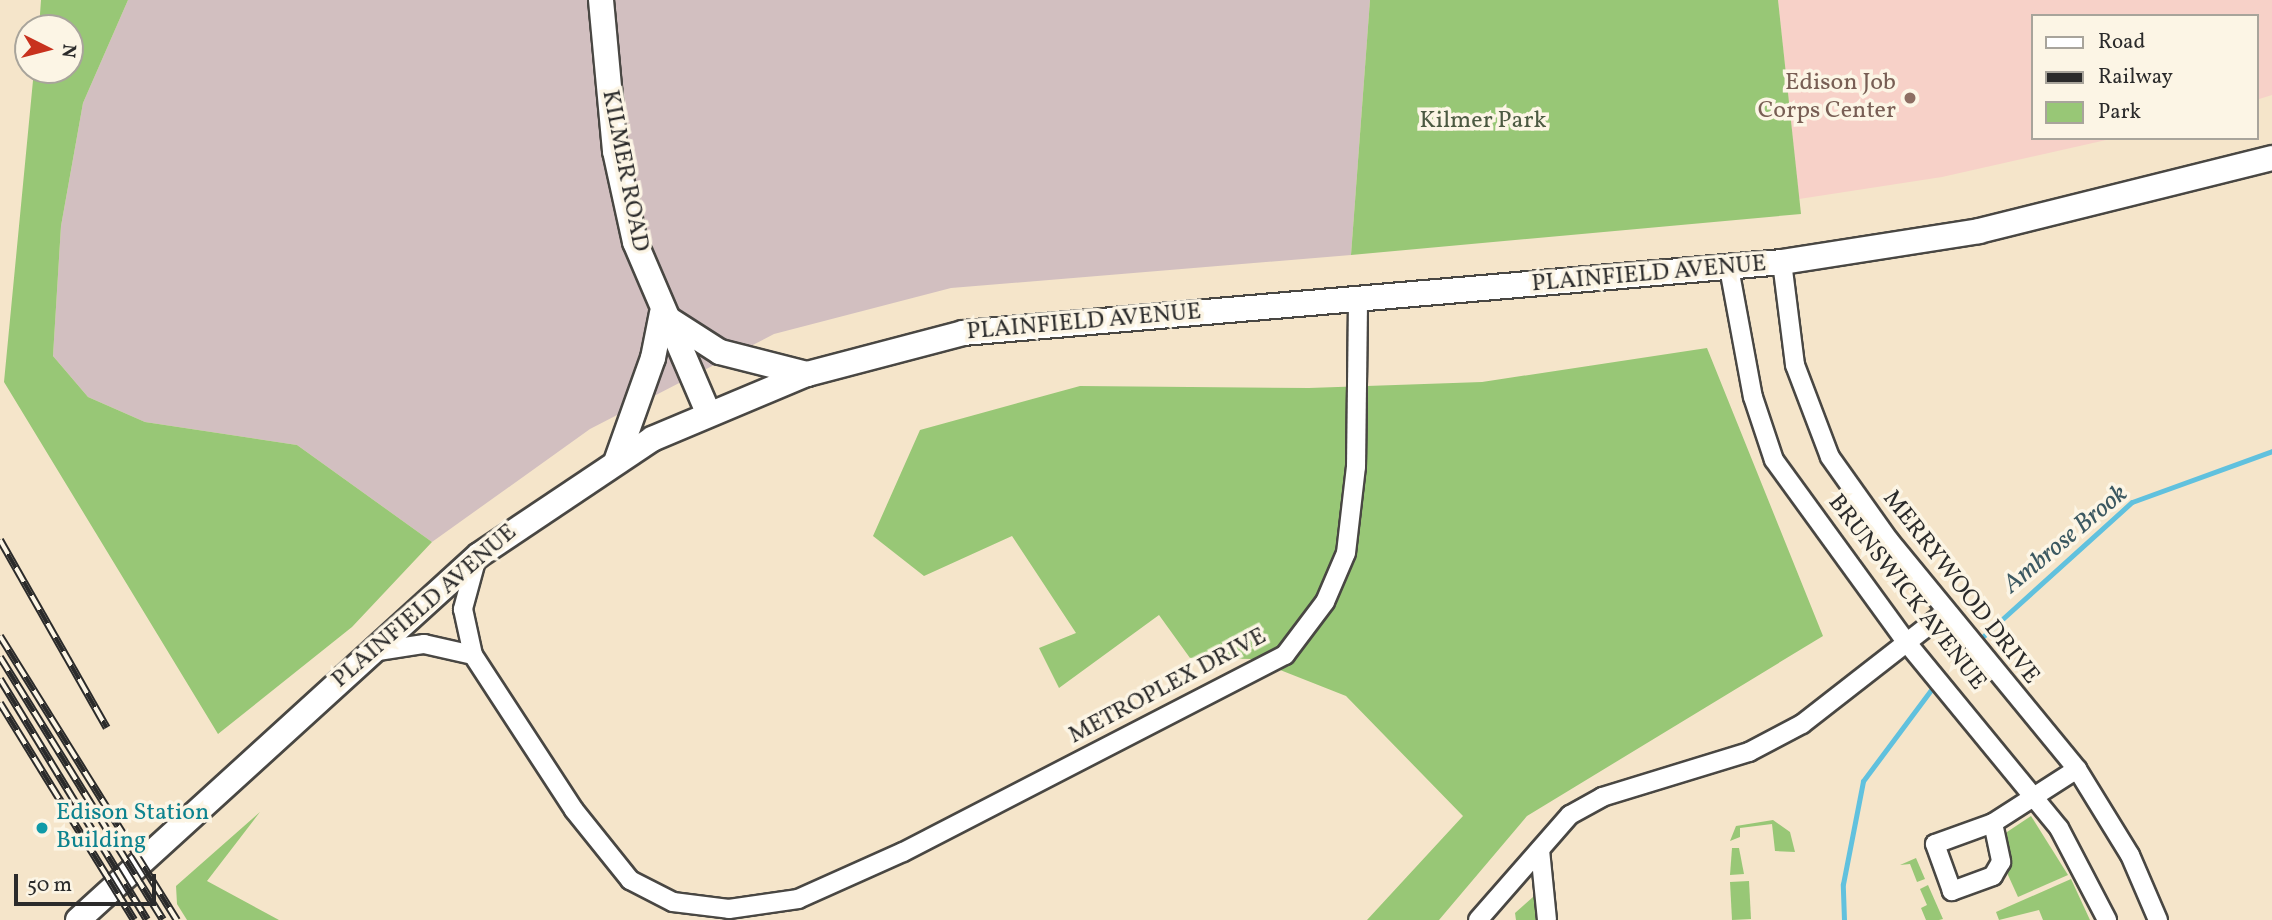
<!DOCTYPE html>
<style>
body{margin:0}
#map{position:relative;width:2272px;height:920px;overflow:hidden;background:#f5e5ca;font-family:Vollkorn,serif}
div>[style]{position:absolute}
.built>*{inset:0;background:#f7d1c8}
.industrial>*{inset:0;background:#d2bfc0}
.green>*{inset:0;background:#98c776;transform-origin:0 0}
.stream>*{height:5px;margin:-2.5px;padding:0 2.5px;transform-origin:2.5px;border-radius:2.5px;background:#60c1de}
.roads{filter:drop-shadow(2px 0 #494743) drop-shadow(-2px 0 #494743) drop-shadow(0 2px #494743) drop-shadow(0 -2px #494743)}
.street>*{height:18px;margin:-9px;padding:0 9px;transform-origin:9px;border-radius:9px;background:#fff}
.secondary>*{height:24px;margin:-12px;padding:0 12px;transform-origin:12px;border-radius:12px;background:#fff}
.rail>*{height:8px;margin-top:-4px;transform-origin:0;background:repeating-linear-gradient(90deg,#fcf5e5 0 16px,#2b2b2b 0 32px);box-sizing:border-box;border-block:2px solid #2b2b2b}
.dots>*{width:19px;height:19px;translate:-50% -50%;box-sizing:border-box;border:4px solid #fcf5e5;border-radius:50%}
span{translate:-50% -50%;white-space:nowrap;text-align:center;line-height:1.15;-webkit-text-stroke:7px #fcf5e5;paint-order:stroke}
.education-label{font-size:24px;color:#785e54}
.right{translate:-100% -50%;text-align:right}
.park-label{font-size:24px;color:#4c5a42}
.street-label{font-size:24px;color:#2b2b2b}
.culture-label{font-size:24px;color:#0d838f}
.left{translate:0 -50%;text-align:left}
.water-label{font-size:26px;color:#3b5861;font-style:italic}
.legend{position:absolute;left:2031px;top:14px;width:228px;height:126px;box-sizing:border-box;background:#fcf5e5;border:2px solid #a8a49b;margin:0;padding:9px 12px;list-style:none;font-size:21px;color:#2b2b2b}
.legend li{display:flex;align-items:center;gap:14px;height:35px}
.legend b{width:35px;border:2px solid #a8a49b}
.north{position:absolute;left:14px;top:14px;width:70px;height:70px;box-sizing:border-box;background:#fcf5e5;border:2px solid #a8a49b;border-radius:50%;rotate:96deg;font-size:19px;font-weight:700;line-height:28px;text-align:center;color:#2b2b2b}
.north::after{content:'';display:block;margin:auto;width:24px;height:32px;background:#c8321e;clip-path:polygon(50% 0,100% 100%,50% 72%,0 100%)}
.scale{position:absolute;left:14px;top:874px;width:142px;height:32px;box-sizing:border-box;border:4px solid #2b2b2b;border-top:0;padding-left:9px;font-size:21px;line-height:24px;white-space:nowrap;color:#2b2b2b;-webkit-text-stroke:5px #fcf5e5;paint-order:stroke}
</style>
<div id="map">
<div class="built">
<div style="clip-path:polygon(1778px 0,2272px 0,2272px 95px,2256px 100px,2256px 16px,2032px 16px,2032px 138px,2115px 138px,1942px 177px,1799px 199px)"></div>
</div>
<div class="industrial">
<div style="clip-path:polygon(128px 0,1370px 0,1351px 255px,951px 288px,774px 334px,590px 429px,432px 542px,297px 445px,145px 422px,88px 397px,53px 356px,61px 226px,83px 103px)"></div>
</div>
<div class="green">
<div style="clip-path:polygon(41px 0,128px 0,83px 103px,61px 226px,53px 356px,88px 397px,145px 422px,297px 445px,432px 542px,352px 627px,218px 734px,4px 382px,34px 70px,70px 70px,70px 28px,39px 28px)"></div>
<div style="clip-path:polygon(1370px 0,1778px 0,1801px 214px,1351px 255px)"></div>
<div style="clip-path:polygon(1707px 348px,1823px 636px,1527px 816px,1439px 920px,1367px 920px,1463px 816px,1346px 696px,1252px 659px,1190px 658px,1159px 615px,1059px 688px,1039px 648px,1076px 633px,1012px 536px,924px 576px,873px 536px,920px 430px,1080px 386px,1309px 388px,1482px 382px)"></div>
<div style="clip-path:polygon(260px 812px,207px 881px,279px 920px,187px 920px,177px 904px,176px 886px)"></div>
<div style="clip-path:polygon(2031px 816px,2068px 875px,2018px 897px,2008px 875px,2007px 832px)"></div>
<div style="clip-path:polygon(1773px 820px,1790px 832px,1795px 852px,1775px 851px,1772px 824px,1740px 828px,1740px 837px,1730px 841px,1736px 826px)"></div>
<div style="clip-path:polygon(1732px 848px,1739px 848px,1744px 874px,1730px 875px)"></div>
<div style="clip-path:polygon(1916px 858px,1925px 879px,1917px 882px,1910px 864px,1900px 865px)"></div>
<div style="clip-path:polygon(2071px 879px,2090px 920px,2043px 920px,2039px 910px,1999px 920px,1996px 912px)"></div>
<div style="left:1749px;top:881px;width:38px;height:19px;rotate:87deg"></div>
<div style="clip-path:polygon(1928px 885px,1943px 919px,1939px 920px,1926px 920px,1921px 908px,1927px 905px,1920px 889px)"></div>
<div style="clip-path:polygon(1542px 889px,1538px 920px,1516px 920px,1515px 913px)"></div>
</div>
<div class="stream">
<div style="left:1978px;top:641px;width:207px;rotate:-42.1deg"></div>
<div style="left:2132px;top:502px;width:149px;rotate:-20deg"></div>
<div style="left:1844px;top:920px;width:36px;rotate:-92deg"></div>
<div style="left:1843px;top:884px;width:105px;rotate:-79deg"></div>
<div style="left:1863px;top:781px;width:122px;rotate:-53.3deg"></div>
</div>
<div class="roads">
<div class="street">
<div style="left:1782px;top:262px;width:104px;rotate:82.8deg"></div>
<div style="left:1795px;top:365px;width:98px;rotate:69.2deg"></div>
<div style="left:1830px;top:457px;width:102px;rotate:54.6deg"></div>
<div style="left:1889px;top:540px;width:296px;rotate:50.6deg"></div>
<div style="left:2077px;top:769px;width:101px;rotate:58.4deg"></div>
<div style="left:2130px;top:855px;width:71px;rotate:66.7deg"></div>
<div style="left:1729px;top:268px;width:131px;rotate:79.5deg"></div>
<div style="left:1753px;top:397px;width:66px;rotate:71.6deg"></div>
<div style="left:1774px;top:460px;width:226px;rotate:54deg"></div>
<div style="left:1907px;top:643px;width:239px;rotate:50.6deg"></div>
<div style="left:2059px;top:828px;width:104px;rotate:62.4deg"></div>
<div style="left:476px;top:561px;width:50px;rotate:105.2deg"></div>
<div style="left:463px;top:609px;width:47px;rotate:77.7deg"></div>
<div style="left:473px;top:655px;width:185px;rotate:56.9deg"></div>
<div style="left:574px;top:810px;width:90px;rotate:51.3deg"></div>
<div style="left:630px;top:880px;width:48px;rotate:27.1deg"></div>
<div style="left:673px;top:902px;width:56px;rotate:7.1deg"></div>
<div style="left:729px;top:909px;width:70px;rotate:-8.2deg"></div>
<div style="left:798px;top:899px;width:115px;rotate:-24.1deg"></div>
<div style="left:903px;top:852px;width:430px;rotate:-27.3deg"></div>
<div style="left:1285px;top:655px;width:66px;rotate:-53deg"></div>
<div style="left:1325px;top:602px;width:53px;rotate:-66.8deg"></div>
<div style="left:1346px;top:553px;width:87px;rotate:-83.4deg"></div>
<div style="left:1356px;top:467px;width:166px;rotate:-89.3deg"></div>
<div style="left:378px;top:651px;width:47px;rotate:-8.7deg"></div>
<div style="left:424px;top:644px;width:50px;rotate:12.7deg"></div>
<div style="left:1993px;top:823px;width:40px;rotate:78deg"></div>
<div style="left:2001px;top:862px;width:16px;rotate:120deg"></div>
<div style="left:1993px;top:876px;width:44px;rotate:159.9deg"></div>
<div style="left:1952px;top:891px;width:50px;rotate:-109.9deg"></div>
<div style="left:1935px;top:844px;width:62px;rotate:-19.9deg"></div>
<div style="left:1993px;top:823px;width:100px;rotate:-32.7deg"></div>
<div style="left:1540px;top:850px;width:70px;rotate:84.3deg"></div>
<div style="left:1478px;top:920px;width:140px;rotate:-48.8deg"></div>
<div style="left:1570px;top:815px;width:37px;rotate:-29deg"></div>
<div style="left:1602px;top:797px;width:154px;rotate:-17deg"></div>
<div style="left:1749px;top:752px;width:60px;rotate:-27.8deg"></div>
<div style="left:1802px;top:724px;width:182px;rotate:-37.9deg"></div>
</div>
<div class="secondary">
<div style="left:601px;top:0;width:152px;rotate:84.7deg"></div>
<div style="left:615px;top:151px;width:93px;rotate:77.6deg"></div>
<div style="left:635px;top:242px;width:185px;rotate:66.8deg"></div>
<div style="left:667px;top:318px;width:63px;rotate:32.7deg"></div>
<div style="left:720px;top:352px;width:90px;rotate:14.2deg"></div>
<div style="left:617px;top:459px;width:107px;rotate:-70.4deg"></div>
<div style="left:653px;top:358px;width:46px;rotate:-78.7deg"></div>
<div style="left:78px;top:920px;width:542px;rotate:-42.31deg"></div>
<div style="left:479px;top:555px;width:208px;rotate:-33.8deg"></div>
<div style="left:652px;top:439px;width:168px;rotate:-22.8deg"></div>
<div style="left:807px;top:374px;width:161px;rotate:-14.7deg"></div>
<div style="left:963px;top:333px;width:822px;rotate:-4.95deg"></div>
<div style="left:1782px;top:262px;width:199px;rotate:-8.9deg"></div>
<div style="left:1979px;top:231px;width:302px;rotate:-14deg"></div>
</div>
</div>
<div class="rail">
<div style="left:0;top:540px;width:216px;rotate:60.4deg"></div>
<div style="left:0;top:636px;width:335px;rotate:58.1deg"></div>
<div style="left:0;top:657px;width:309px;rotate:58.2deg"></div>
<div style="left:0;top:679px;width:282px;rotate:58.6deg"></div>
<div style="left:0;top:703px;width:255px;rotate:58.3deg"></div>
</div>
<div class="dots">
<div style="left:1910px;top:98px;background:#8d6e63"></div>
<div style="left:42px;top:828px;background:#0f9aa8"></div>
</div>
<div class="education-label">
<span class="right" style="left:1896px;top:98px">Edison Job<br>Corps Center</span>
</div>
<div class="park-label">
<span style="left:1483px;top:122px">Kilmer Park</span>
</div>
<div class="street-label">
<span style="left:624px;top:171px;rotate:79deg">KILMER ROAD</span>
<span style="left:1649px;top:275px;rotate:-5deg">PLAINFIELD AVENUE</span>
<span style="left:1084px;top:323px;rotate:-5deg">PLAINFIELD AVENUE</span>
<span style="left:1960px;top:588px;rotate:52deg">MERRYWOOD DRIVE</span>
<span style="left:1906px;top:593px;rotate:52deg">BRUNSWICK AVENUE</span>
<span style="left:425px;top:607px;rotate:-41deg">PLAINFIELD AVENUE</span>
<span style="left:1168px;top:687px;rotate:-28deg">METROPLEX DRIVE</span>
</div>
<div class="culture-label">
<span class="left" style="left:56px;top:828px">Edison Station<br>Building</span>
</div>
<div class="water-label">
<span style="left:2066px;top:540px;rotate:-40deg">Ambrose Brook</span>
</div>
<ul class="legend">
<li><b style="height:9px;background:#fff"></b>Road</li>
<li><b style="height:9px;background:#2b2b2b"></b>Railway</li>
<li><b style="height:19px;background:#98c776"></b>Park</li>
</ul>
<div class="north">N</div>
<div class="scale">50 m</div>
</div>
